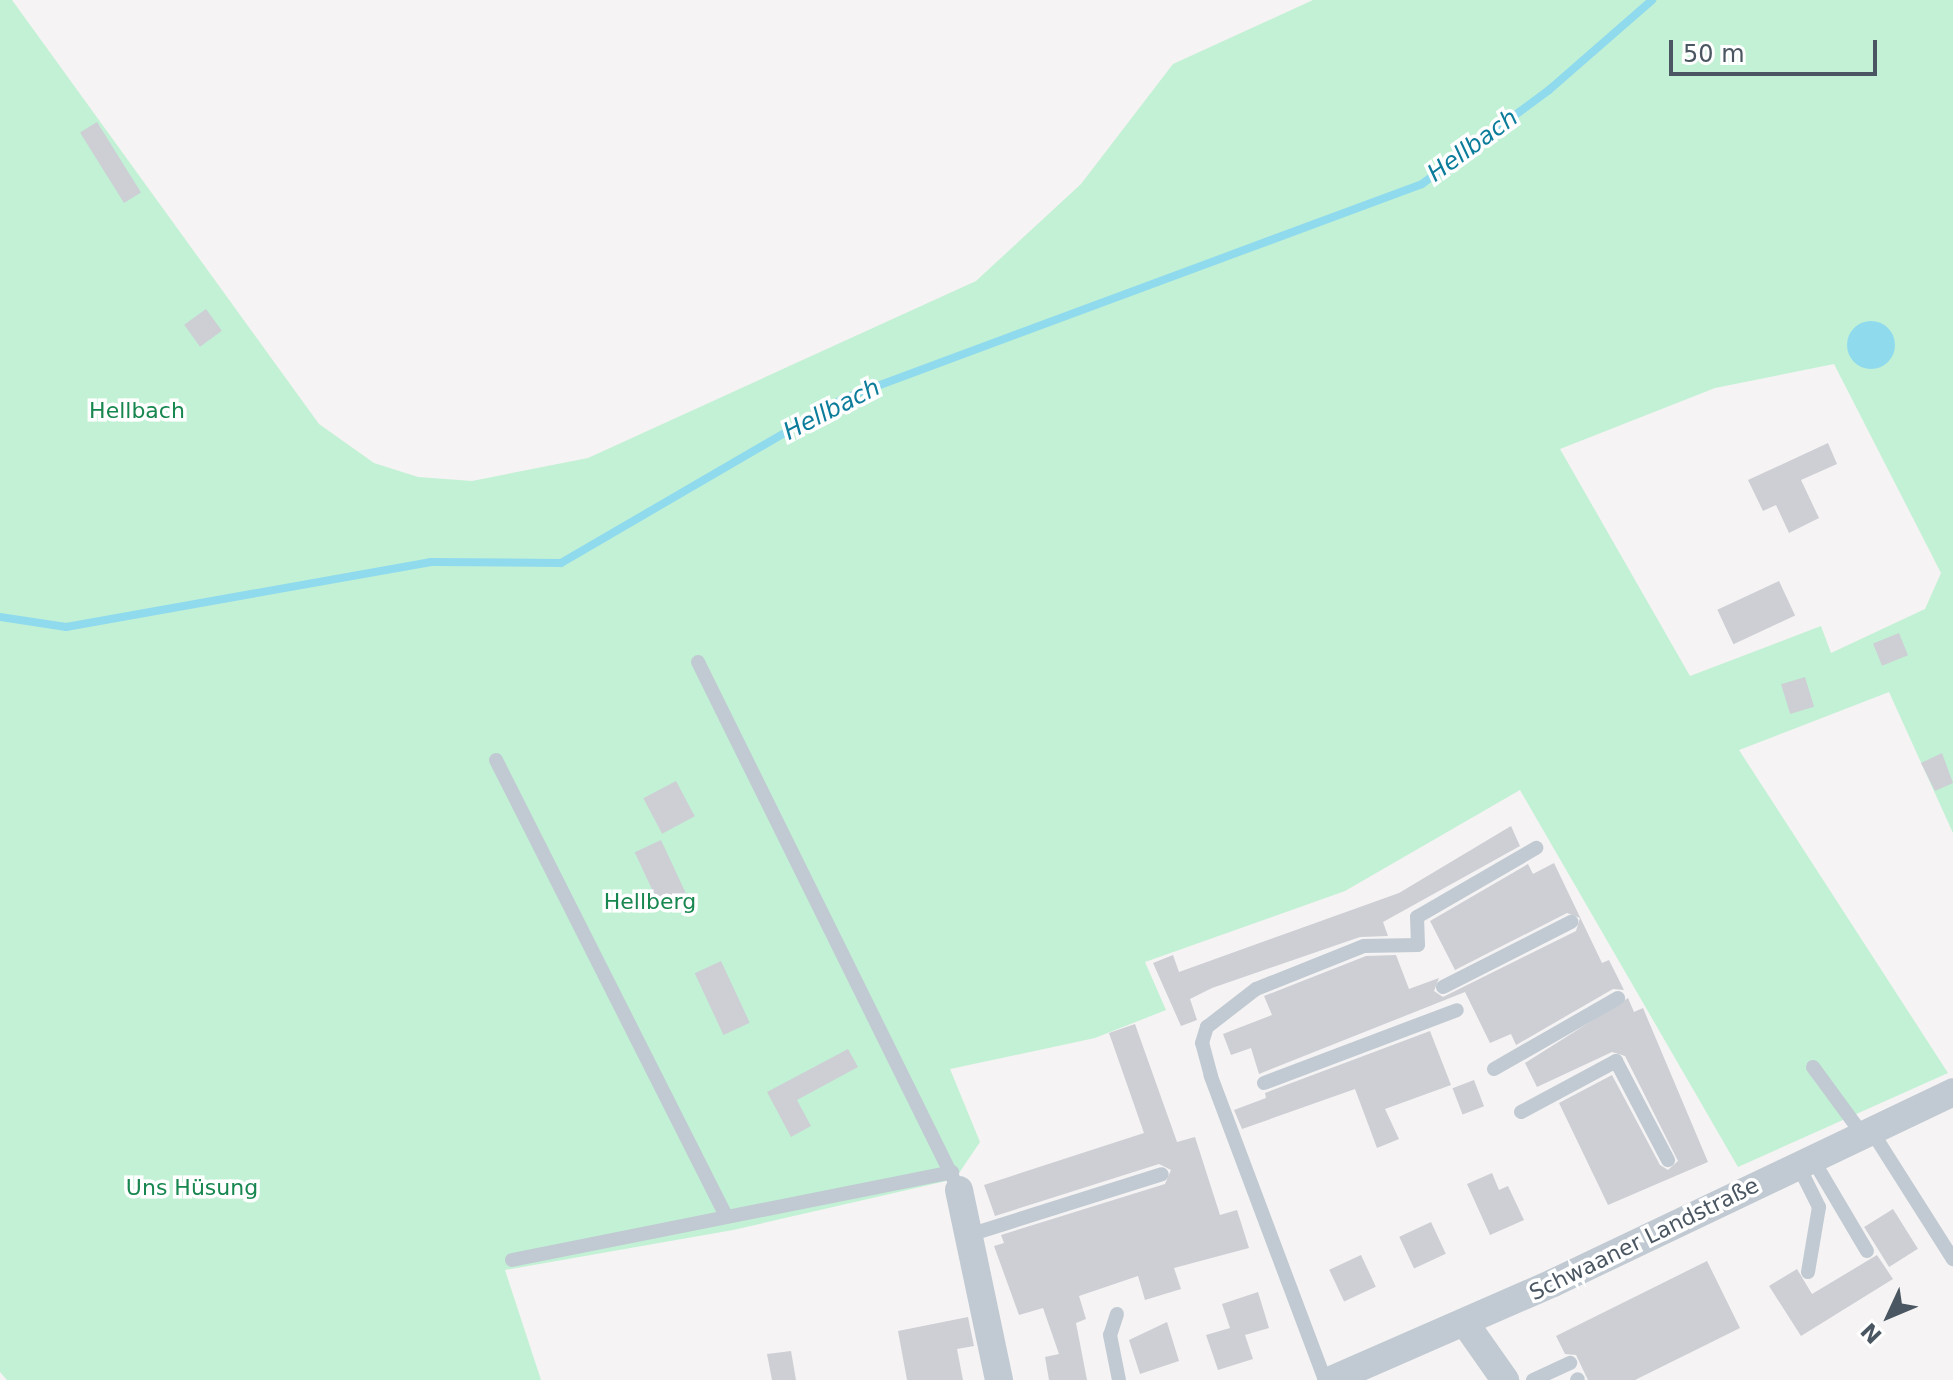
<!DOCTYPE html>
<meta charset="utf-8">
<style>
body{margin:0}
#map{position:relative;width:1953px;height:1380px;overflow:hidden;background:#f5f3f3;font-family:"DejaVu Sans",sans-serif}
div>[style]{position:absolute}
.green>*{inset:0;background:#c3f1d5}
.water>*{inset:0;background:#90daee}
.round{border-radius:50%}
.stream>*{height:8px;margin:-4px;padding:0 4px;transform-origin:4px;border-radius:4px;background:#90daee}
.building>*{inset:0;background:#cdcfd5;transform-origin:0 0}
.lane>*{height:14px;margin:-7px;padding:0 7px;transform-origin:7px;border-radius:7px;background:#c1cad2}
.street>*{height:28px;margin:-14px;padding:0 14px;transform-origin:14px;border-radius:14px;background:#c1cad2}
span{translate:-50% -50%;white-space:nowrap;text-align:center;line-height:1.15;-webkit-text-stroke:7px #fff;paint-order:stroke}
.park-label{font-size:22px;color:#17864f}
.street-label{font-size:22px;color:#4a5661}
.water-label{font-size:24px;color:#0c7c9b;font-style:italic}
.north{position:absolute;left:1849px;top:1276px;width:80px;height:80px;-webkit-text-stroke:6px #fff;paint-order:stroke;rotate:226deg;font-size:22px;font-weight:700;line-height:32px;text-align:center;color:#4a5661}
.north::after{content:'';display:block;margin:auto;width:28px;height:36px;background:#4a5661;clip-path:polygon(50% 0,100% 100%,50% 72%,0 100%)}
.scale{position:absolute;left:1669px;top:40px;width:208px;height:36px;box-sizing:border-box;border:4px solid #4a5661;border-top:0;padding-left:10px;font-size:24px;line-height:28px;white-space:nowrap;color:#4a5661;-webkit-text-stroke:6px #fff;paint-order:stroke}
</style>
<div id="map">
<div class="green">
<div style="clip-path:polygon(evenodd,0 0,12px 0,319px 424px,374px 463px,418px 477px,472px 481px,588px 458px,976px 281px,1081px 184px,1173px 64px,1313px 0,1953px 0,1953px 833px,1889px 692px,1739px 750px,1948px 1073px,1738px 1167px,1520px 790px,1345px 891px,1145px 962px,1166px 1010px,1095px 1038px,950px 1069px,980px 1142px,955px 1179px,733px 1230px,505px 1270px,541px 1380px,7px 1380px,0 1372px,0 0,1834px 364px,1941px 573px,1925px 609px,1831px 653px,1821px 626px,1690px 676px,1560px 449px,1715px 388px,1834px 364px)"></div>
</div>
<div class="water">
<div class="round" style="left:1847px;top:321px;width:48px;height:48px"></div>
</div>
<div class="stream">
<div style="left:0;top:617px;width:67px;rotate:8.6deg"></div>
<div style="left:66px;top:627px;width:371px;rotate:-10.1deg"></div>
<div style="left:431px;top:562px;width:130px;rotate:0.4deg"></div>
<div style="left:561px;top:563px;width:328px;rotate:-30.2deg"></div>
<div style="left:845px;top:398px;width:615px;rotate:-20.35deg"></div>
<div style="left:1422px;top:184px;width:158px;rotate:-36.5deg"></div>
<div style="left:1549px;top:90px;width:137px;rotate:-41.1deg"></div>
</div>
<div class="building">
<div style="left:97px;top:122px;width:83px;height:20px;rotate:58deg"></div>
<div style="left:206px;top:309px;width:27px;height:27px;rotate:54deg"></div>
<div style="clip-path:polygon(1828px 443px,1837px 464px,1801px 480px,1819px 518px,1789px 533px,1776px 505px,1763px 511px,1748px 480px)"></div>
<div style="left:1779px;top:581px;width:38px;height:68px;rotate:65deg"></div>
<div style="left:1899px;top:633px;width:24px;height:28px;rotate:68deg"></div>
<div style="left:1805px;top:677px;width:31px;height:25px;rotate:73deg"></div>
<div style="clip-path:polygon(1942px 753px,1953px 783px,1935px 791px,1921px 763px)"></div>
<div style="left:676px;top:781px;width:40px;height:37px;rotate:62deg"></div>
<div style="clip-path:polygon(1511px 826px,1520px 846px,1383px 922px,1388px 936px,1360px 937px,1212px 988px,1190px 999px,1197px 1020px,1181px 1026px,1153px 963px,1173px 955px,1179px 972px,1399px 893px)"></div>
<div style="left:661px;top:840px;width:59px;height:29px;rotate:65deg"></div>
<div style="clip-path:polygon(1554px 863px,1602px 963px,1609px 960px,1624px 990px,1613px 989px,1516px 1045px,1511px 1034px,1490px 1043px,1465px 992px,1259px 1074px,1251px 1048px,1231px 1055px,1223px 1034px,1272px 1015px,1264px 996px,1366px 956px,1396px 955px,1409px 989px,1439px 978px,1434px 991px,1443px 997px,1576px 931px,1580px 918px,1567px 913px,1455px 970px,1430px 921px,1528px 864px,1533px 874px)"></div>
<div style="left:721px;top:961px;width:68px;height:29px;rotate:65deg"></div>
<div style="clip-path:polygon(1628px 998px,1634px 1012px,1643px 1008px,1708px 1162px,1608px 1205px,1559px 1103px,1612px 1075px,1660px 1165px,1668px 1170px,1678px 1161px,1625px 1056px,1612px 1052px,1537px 1087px,1525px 1063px)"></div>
<div style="clip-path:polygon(1135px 1024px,1177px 1142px,1195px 1137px,1220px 1215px,1237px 1210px,1249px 1248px,1174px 1268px,1181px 1289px,1145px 1300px,1138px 1276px,1079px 1296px,1086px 1319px,1076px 1323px,1087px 1380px,1049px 1380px,1045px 1357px,1059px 1354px,1043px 1308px,1019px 1315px,994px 1246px,1004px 1243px,1001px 1235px,1165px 1184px,1171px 1170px,1159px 1164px,995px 1216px,984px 1185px,1144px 1133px,1109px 1033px)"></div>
<div style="clip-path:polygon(1430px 1031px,1451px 1085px,1385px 1109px,1399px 1139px,1377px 1148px,1355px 1089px,1242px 1129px,1234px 1110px,1266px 1098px,1265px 1093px)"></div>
<div style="clip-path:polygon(848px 1049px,858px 1067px,797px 1100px,811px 1126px,791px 1137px,767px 1092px)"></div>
<div style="left:1474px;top:1080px;width:28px;height:23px;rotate:69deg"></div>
<div style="clip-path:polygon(1492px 1173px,1499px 1190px,1508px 1186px,1524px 1220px,1490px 1235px,1467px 1184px)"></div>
<div style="left:1893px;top:1209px;width:47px;height:34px;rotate:58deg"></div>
<div style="left:1431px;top:1222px;width:35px;height:35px;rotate:65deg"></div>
<div style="left:1361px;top:1255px;width:35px;height:35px;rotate:65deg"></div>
<div style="clip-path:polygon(1877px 1255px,1893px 1279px,1801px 1336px,1769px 1286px,1797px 1269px,1812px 1294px)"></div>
<div style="clip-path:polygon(1707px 1261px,1740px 1328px,1635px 1380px,1588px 1380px,1576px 1355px,1565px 1354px,1556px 1336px)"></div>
<div style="clip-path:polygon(1258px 1292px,1269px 1328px,1245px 1335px,1253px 1359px,1218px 1370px,1206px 1335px,1230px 1328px,1222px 1304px)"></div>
<div style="clip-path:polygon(968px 1317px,974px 1346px,957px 1349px,963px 1380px,907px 1380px,898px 1331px)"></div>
<div style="clip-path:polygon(1167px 1322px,1179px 1361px,1140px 1374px,1129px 1340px)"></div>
<div style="clip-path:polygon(791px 1351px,796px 1380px,772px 1380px,767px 1354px)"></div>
</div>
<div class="lane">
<div style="left:698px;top:662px;width:589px;rotate:63.7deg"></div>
<div style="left:496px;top:760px;width:511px;rotate:63.23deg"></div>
<div style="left:1443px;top:987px;width:144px;rotate:-26.9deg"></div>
<div style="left:1813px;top:1067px;width:83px;rotate:53.8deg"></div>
<div style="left:1494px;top:1069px;width:143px;rotate:-29.8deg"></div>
<div style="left:1264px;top:1083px;width:206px;rotate:-20.7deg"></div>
<div style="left:1521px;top:1112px;width:108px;rotate:-28.2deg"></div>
<div style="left:1616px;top:1061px;width:112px;rotate:62.3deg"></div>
<div style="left:1871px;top:1130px;width:153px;rotate:57.6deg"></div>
<div style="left:1812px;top:1158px;width:108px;rotate:59.4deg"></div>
<div style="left:1798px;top:1165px;width:47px;rotate:63.4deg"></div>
<div style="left:1819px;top:1207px;width:66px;rotate:99.6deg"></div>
<div style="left:969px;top:1235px;width:202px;rotate:-17.5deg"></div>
<div style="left:512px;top:1260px;width:449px;rotate:-11.3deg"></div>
<div style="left:1117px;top:1314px;width:22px;rotate:108deg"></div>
<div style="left:1110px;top:1335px;width:46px;rotate:78.7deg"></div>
<div style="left:1325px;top:1380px;width:325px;rotate:-110.6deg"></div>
<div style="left:1211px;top:1076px;width:34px;rotate:-105deg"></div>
<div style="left:1202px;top:1043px;width:17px;rotate:-73deg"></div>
<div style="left:1207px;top:1027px;width:62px;rotate:-37.8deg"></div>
<div style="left:1256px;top:989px;width:116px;rotate:-21.7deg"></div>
<div style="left:1364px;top:946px;width:54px;rotate:-1.1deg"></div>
<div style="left:1418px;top:945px;width:28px;rotate:-92deg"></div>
<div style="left:1417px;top:917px;width:138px;rotate:-30.1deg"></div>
<div style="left:1533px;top:1380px;width:41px;rotate:-24.7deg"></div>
<div style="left:1577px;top:1380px;width:1px;rotate:-45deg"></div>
</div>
<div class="street">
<div style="left:959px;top:1190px;width:194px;rotate:78.1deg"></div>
<div style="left:1465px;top:1323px;width:70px;rotate:54.9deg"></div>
<div style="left:1331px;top:1380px;width:242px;rotate:-23.6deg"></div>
<div style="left:1553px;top:1283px;width:443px;rotate:-25.5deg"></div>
</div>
<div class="park-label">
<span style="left:137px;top:411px">Hellbach</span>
<span style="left:650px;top:902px">Hellberg</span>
<span style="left:192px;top:1188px">Uns Hüsung</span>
</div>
<div class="street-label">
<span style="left:1644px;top:1239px;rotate:-26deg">Schwaaner Landstraße</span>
</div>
<div class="water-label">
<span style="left:1473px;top:146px;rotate:-36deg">Hellbach</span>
<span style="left:832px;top:410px;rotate:-27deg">Hellbach</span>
</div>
<div class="north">N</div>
<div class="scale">50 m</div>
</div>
